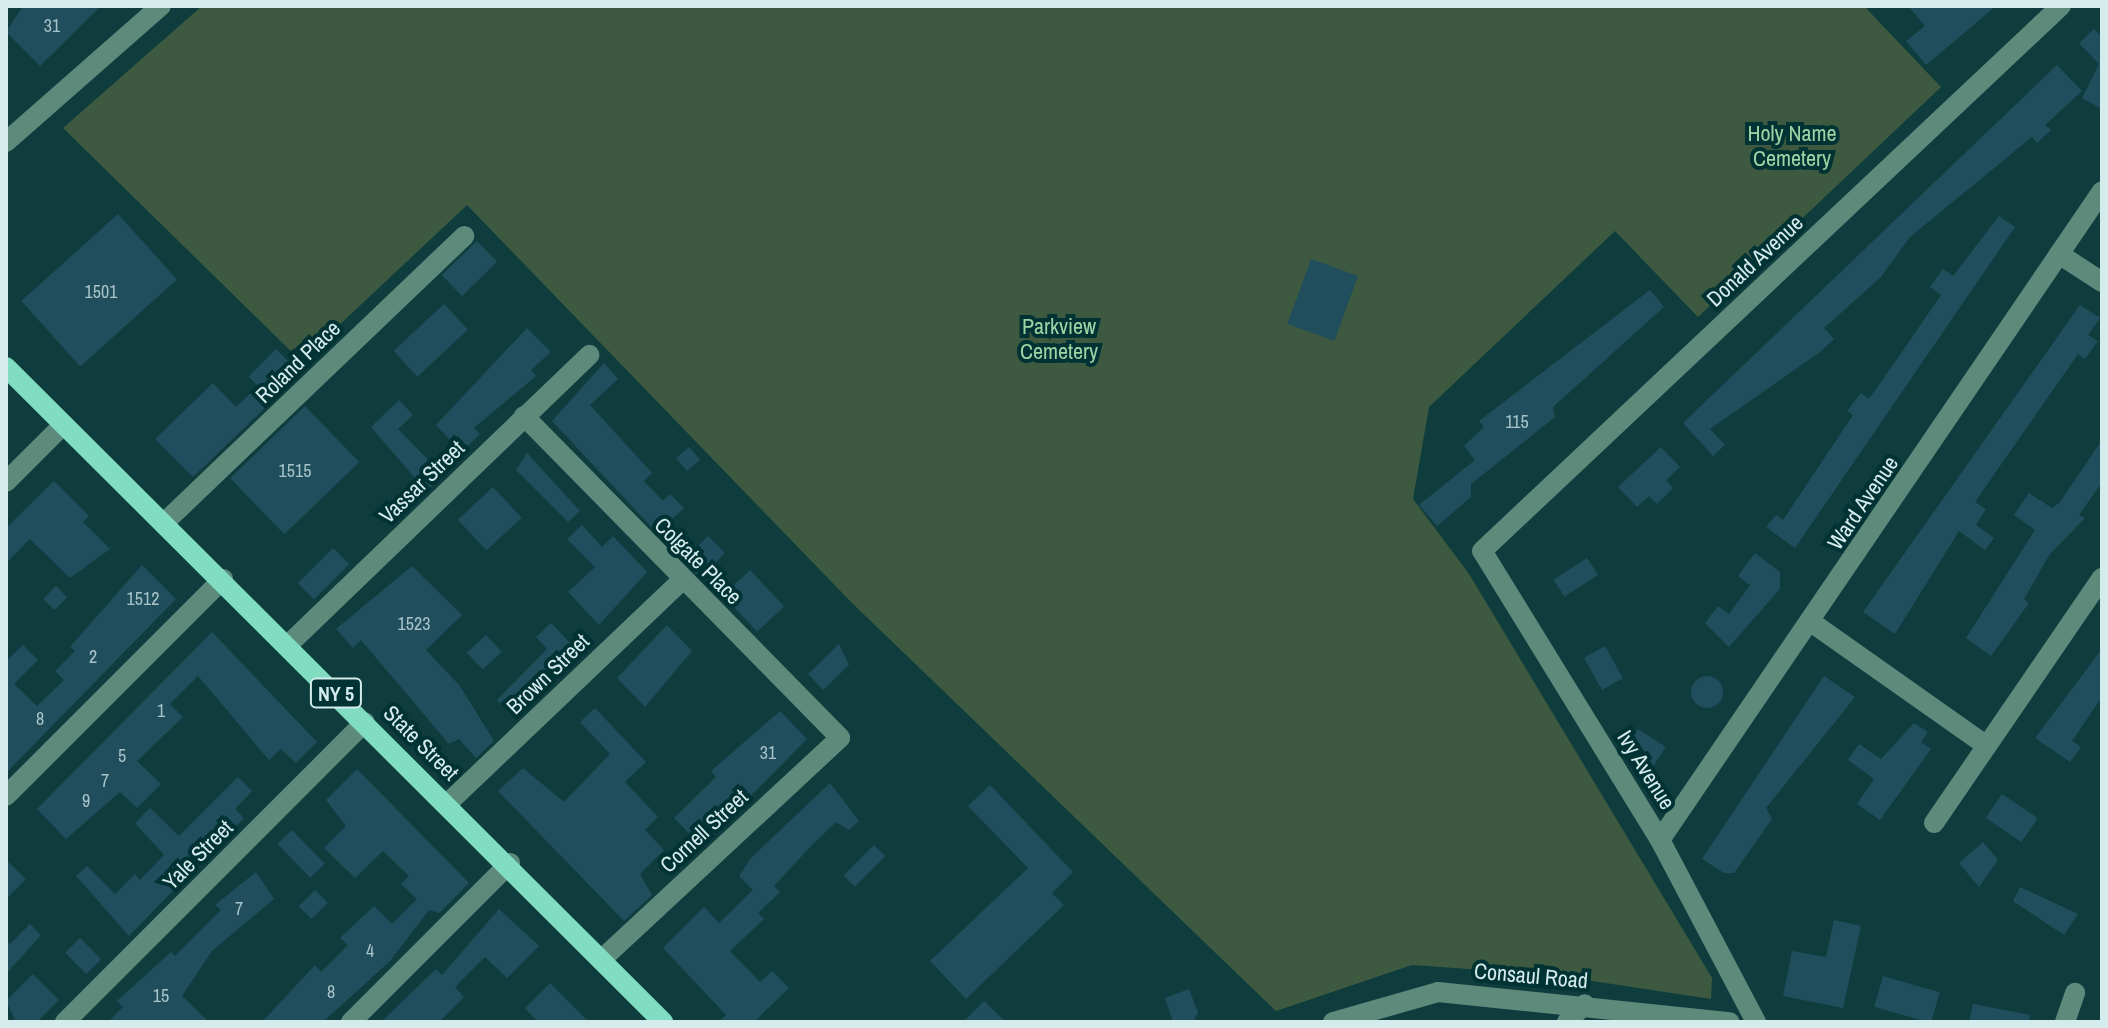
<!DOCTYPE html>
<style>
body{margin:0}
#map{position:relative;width:2108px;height:1028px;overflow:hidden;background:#0f3d3e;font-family:"Archivo Narrow",sans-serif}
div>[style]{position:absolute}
.green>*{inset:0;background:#3d5a40}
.building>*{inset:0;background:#204e5d;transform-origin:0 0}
.round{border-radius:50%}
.minor>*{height:20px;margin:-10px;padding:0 10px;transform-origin:10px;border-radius:10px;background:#5e8a7c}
.major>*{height:20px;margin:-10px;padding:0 10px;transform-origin:10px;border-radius:10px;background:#80ddc1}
span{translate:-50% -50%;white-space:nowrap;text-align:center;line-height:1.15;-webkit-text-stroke:8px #013234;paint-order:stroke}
.number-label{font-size:18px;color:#a8c4c8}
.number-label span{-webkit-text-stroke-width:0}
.shield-label span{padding:2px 6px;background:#013234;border:2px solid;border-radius:6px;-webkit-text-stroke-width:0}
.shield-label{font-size:20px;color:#d5ecec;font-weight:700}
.park-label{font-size:22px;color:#9fd3a4}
.street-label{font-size:22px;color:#d5ecec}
.frame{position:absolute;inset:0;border:8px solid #d5ecec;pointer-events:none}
</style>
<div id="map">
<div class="green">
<div style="clip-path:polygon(202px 6px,1864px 6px,1941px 87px,1698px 317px,1615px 231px,1429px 407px,1413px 499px,1469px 574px,1712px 978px,1711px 999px,1553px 975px,1412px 965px,1276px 1011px,851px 602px,467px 205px,301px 361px,63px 128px)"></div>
</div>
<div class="building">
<div style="clip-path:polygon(23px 6px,101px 6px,40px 66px,6px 32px)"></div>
<div style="clip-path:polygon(1908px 6px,1996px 6px,1926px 65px,1906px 41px,1925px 26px)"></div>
<div style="clip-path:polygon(2094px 29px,2102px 37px,2102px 109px,2082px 98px,2099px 64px,2079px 43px)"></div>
<div style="clip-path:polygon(2057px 65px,2082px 91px,2045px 125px,2051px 130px,2037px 143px,2032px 137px,1910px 237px,1880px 278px,1824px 328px,1834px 339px,1820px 352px,1710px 429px,1725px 445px,1713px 456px,1683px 423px)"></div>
<div style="left:118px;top:214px;width:88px;height:130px;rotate:48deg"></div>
<div style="clip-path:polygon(1999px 216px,2015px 227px,1795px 548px,1766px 527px,1776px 515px,1783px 520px,1853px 415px,1847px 411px,1861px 393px,1869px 399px,1906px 346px,1941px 295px,1930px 287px,1943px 269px,1953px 276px)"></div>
<div style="left:477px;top:241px;width:29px;height:49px;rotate:46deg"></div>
<div style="left:1311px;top:259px;width:50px;height:69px;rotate:20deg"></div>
<div style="clip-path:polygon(1650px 290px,1664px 307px,1553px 407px,1555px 417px,1471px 484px,1471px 497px,1437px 526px,1419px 505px,1475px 460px,1464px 446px,1484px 427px,1479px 421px)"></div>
<div style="left:444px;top:304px;width:35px;height:69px;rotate:47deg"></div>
<div style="clip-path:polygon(2080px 305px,2100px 318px,2088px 335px,2098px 341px,2085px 359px,2078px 354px,1975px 502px,1986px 509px,1976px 525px,1994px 538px,1985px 550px,1959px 531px,1895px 634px,1863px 612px)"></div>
<div style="clip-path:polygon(527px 328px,551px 352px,531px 370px,536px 376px,474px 428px,480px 434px,461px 452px,436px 425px)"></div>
<div style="left:276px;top:349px;width:25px;height:39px;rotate:45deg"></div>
<div style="clip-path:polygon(604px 363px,618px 379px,590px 405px,652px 473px,644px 481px,663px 501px,670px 494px,684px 508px,657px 533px,552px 421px)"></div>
<div style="clip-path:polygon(213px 383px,236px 407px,256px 388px,270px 403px,193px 477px,155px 439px)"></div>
<div style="clip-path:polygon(399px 400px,413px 415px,398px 429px,443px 475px,426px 491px,371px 427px)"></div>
<div style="left:305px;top:406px;width:78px;height:104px;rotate:46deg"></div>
<div style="clip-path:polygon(2102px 440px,2102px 482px,2079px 515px,2085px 518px,2050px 554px,2024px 599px,2029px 603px,1991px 656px,1966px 638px,2035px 530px,2014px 515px,2029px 493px,2052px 508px,2060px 502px)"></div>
<div style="left:689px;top:447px;width:17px;height:17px;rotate:50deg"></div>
<div style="clip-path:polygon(1661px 447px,1680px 467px,1666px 480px,1673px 488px,1657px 504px,1649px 496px,1637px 507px,1618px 487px)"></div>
<div style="clip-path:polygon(527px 453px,580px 511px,568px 522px,516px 470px)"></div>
<div style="clip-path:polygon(54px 481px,89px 516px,83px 522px,110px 549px,70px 578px,30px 539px,6px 563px,6px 528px)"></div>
<div style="left:493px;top:487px;width:42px;height:48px;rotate:47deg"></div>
<div style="clip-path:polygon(582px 525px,602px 547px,613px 536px,647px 572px,599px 625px,568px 592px,595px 567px,567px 539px)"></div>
<div style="left:708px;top:536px;width:24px;height:35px;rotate:45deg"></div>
<div style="left:333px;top:548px;width:23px;height:50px;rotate:45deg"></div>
<div style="clip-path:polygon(1755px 553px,1780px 572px,1780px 589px,1729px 647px,1705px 623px,1718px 606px,1729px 614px,1750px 585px,1738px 576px)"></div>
<div style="left:1587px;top:558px;width:20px;height:40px;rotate:57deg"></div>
<div style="clip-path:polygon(142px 565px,176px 599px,6px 773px,6px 661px,23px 645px,38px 660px,14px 684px,37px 706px,64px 680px,55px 671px,75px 651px,70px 647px)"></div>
<div style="clip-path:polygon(412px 566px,462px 615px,426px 650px,460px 686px,494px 741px,476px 758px,459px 739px,449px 744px,361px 640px,353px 648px,336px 629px)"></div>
<div style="left:750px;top:570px;width:50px;height:37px;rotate:47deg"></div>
<div style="left:56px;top:586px;width:16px;height:18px;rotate:45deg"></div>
<div style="clip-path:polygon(551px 623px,575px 648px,532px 688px,539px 696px,515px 718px,497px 700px,547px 649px,536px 637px)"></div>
<div style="clip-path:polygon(667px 625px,692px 651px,645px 707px,617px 678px)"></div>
<div style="clip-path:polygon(212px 632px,317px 742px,296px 763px,281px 749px,269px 760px,198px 676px,170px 704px,183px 717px,137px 761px,161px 784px,137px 808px,120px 792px,66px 839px,37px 809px)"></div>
<div style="left:486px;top:635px;width:23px;height:26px;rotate:47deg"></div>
<div style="clip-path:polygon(839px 644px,849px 665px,823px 690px,808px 674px)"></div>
<div style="left:1605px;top:646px;width:37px;height:24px;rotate:61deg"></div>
<div style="clip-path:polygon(2102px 649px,2102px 697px,2072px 741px,2081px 747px,2070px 762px,2035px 738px)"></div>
<div class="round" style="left:1691px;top:676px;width:32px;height:32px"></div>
<div style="clip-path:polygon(1824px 676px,1855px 697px,1766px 808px,1772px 819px,1734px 873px,1724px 873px,1702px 859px)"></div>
<div style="clip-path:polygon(595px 708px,646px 762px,625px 782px,658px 817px,645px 830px,664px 850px,640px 874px,652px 895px,624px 921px,498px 791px,523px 768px,564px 802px,610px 754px,580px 722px)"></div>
<div style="clip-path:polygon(780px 711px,807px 739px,701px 846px,674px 818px,716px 777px,711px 771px)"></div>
<div style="clip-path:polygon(1914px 723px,1928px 732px,1921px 742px,1931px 749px,1880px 820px,1857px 804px,1874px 779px,1848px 760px,1859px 744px,1881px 759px)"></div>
<div style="left:1638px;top:729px;width:33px;height:24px;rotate:33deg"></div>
<div style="clip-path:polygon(357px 769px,469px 883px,439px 913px,429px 910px,390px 961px,323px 1022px,262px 1022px,315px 965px,321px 972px,348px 945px,340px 938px,374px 906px,392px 924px,417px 899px,401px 884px,409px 876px,383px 851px,355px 878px,324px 848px,346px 826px,326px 800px)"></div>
<div style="clip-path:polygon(238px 777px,252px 791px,235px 809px,244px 818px,129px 936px,76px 876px,87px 866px,115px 894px,135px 874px,140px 880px,164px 855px,135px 823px,150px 808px,179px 836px)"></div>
<div style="clip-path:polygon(830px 783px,859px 821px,849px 830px,836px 822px,811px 846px,774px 886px,780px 892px,758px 913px,764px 919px,730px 951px,760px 982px,772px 971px,789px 988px,754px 1022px,718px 1022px,726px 1015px,663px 948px,704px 907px,719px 923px,753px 890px,739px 876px,751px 858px)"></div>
<div style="clip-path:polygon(990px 785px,1073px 872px,1052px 893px,1064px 905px,966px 999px,930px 961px,1028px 868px,968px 806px)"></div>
<div style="left:2002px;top:794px;width:43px;height:29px;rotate:34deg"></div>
<div style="left:292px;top:830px;width:47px;height:20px;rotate:46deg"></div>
<div style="clip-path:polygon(1983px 842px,1998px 860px,1979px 887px,1959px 863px)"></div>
<div style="left:874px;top:845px;width:16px;height:43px;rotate:45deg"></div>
<div style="clip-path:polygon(6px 860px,26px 879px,6px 899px)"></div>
<div style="clip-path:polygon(256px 872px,274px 899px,212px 951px,182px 996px,209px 1022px,108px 1022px,123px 1007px,117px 1001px,171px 952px,175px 956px,221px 910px,215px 905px)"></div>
<div style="clip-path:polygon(2020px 887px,2078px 914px,2064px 935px,2013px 901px)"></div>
<div style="left:315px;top:890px;width:18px;height:23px;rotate:45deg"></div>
<div style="clip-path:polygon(499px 909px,539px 946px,507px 978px,485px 957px,455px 987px,464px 997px,439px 1022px,381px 1022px,436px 969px,442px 975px)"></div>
<div style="clip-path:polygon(1834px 920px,1861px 926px,1843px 1008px,1783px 996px,1792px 951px,1826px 957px)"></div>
<div style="clip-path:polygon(30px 924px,41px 935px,6px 974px,6px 939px,10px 944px)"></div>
<div style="left:80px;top:938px;width:30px;height:21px;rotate:45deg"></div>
<div style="clip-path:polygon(33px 974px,59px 1000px,37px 1022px,16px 1022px,6px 1001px)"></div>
<div style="left:1883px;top:976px;width:59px;height:32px;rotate:16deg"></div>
<div style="clip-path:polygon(550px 983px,589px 1022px,538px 1022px,525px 1008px)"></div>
<div style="clip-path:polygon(1189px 989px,1198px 1013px,1193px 1022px,1173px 1022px,1165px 998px)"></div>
<div style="clip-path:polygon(984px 1001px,1006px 1022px,963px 1022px)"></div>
<div style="clip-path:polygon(1973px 1004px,2030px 1015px,2029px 1022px,1969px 1022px)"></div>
</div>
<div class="minor">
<div style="left:6px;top:142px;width:206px;rotate:-41.3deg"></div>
<div style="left:2059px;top:254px;width:51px;rotate:33.1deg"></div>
<div style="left:524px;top:416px;width:451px;rotate:45.5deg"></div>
<div style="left:840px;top:738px;width:326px;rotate:137.1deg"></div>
<div style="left:6px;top:482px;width:81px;rotate:-45deg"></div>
<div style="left:165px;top:522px;width:414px;rotate:-43.7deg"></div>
<div style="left:1811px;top:622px;width:215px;rotate:35.2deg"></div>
<div style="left:289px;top:644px;width:417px;rotate:-43.9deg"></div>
<div style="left:6px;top:796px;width:307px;rotate:-45deg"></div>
<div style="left:448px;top:803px;width:323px;rotate:-43.6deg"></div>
<div style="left:1934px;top:823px;width:297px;rotate:-55.6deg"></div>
<div style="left:1660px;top:840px;width:785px;rotate:-55.74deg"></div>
<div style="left:65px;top:1022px;width:424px;rotate:-45deg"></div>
<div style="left:351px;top:1022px;width:225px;rotate:-45deg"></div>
<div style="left:1333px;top:1022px;width:109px;rotate:-15.9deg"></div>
<div style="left:1438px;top:992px;width:293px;rotate:5.9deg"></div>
<div style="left:1567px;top:1022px;width:25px;rotate:-45deg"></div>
<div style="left:1756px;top:1022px;width:206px;rotate:-117.8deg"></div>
<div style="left:1660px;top:840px;width:339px;rotate:-121.6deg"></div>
<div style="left:1482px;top:551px;width:795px;rotate:-43.27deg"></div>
<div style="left:2065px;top:1022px;width:31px;rotate:-71deg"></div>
</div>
<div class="major">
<div style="left:6px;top:367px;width:928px;rotate:44.91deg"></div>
</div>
<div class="number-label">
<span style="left:52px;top:26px">31</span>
<span style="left:101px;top:292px">1501</span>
<span style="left:1517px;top:422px">115</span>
<span style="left:295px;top:471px">1515</span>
<span style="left:143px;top:599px">1512</span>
<span style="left:414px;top:624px">1523</span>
<span style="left:93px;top:657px">2</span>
<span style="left:161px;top:711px">1</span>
<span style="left:40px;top:719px">8</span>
<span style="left:768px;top:753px">31</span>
<span style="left:122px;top:756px">5</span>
<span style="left:105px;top:781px">7</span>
<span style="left:86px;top:801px">9</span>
<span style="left:239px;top:909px">7</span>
<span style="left:370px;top:951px">4</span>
<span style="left:331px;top:992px">8</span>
<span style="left:161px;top:996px">15</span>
</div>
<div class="shield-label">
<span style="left:336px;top:693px">NY 5</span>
</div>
<div class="park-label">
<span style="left:1792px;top:146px">Holy Name<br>Cemetery</span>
<span style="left:1059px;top:339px">Parkview<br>Cemetery</span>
</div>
<div class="street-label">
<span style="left:1755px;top:261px;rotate:-43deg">Donald Avenue</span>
<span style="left:298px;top:362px;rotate:-44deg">Roland Place</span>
<span style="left:422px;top:482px;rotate:-44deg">Vassar Street</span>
<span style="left:1863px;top:503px;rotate:-56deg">Ward Avenue</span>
<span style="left:698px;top:561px;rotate:45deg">Colgate Place</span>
<span style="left:548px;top:674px;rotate:-44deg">Brown Street</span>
<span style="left:421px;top:743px;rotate:45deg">State Street</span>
<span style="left:1646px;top:770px;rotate:58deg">Ivy Avenue</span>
<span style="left:704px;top:831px;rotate:-43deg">Cornell Street</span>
<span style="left:198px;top:855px;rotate:-45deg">Yale Street</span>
<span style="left:1531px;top:976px;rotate:5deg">Consaul Road</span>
</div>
<div class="frame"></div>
</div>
